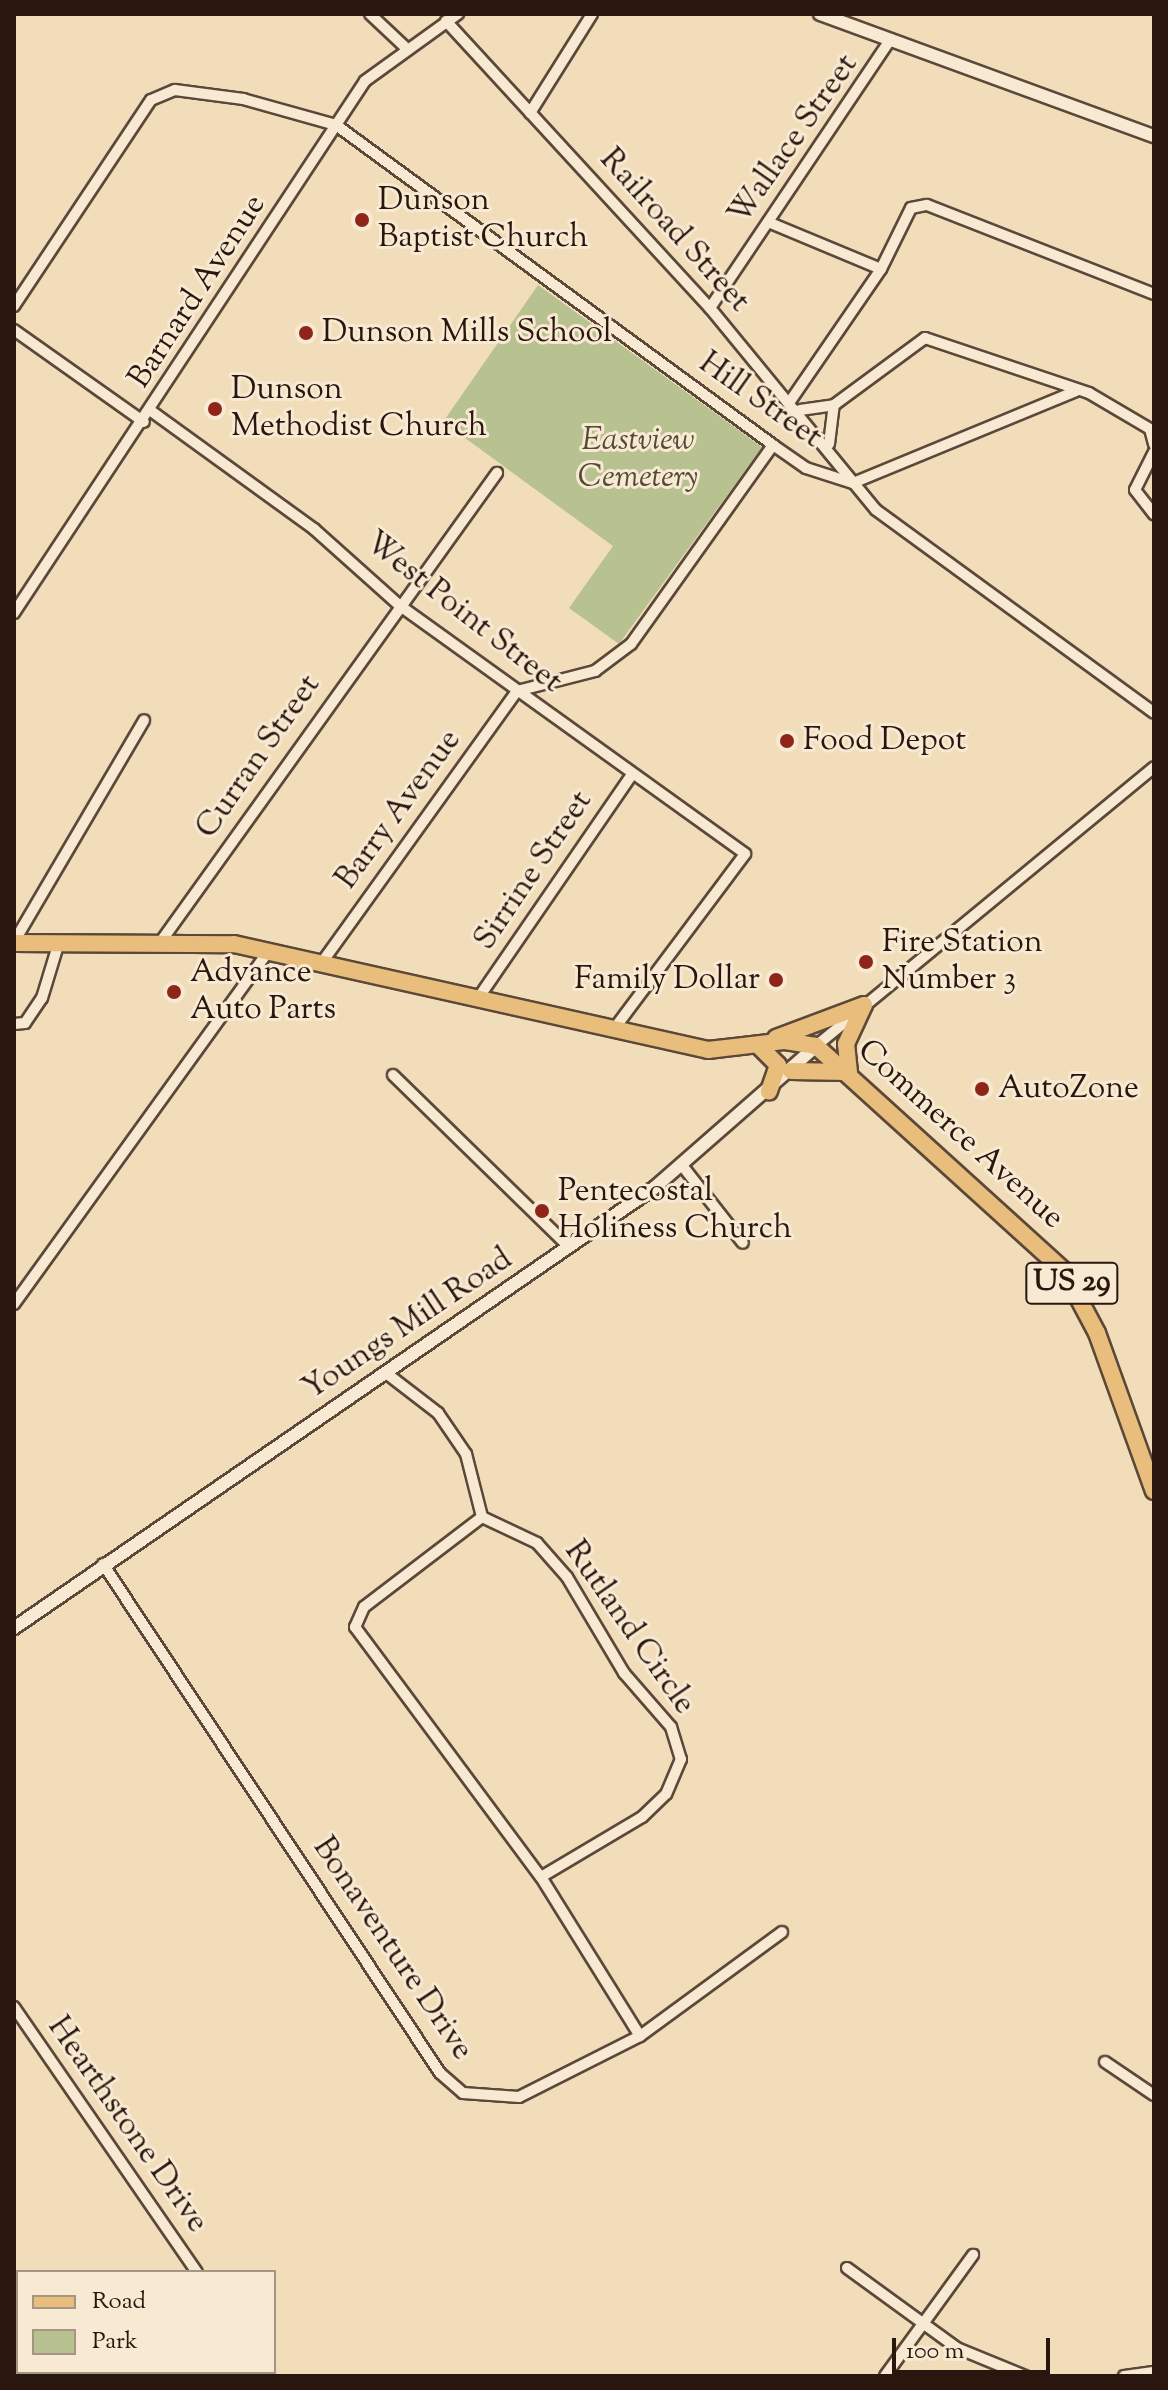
<!DOCTYPE html>
<style>
body{margin:0}
#map{position:relative;width:1168px;height:2390px;overflow:hidden;background:#f2ddba;font-family:"Sorts Mill Goudy",serif}
div>[style]{position:absolute}
.green>*{inset:0;background:#b8c291}
.roads{filter:drop-shadow(2px 0 #5b4839) drop-shadow(-2px 0 #5b4839) drop-shadow(0 2px #5b4839) drop-shadow(0 -2px #5b4839)}
.minor>*{height:10px;margin:-5px;padding:0 5px;transform-origin:5px;border-radius:5px;background:#f7e9d2}
.tertiary>*{height:12px;margin:-6px;padding:0 6px;transform-origin:6px;border-radius:6px;background:#f7e9d2}
.primary>*{height:16px;margin:-8px;padding:0 8px;transform-origin:8px;border-radius:8px;background:#e9be7d}
.dots>*{width:22px;height:22px;translate:-50% -50%;box-sizing:border-box;border:4px solid #f7e9d2;border-radius:50%}
span{translate:-50% -50%;white-space:nowrap;text-align:center;line-height:1.15;-webkit-text-stroke:6px #f7e9d2;paint-order:stroke}
.shield-label span{padding:2px 6px;background:#f7e9d2;border:2px solid;border-radius:6px;-webkit-text-stroke-width:0}
.shield-label{font-size:30px;color:#29160e;font-weight:700}
.street-label{font-size:32px;color:#29160e}
.poi-label{font-size:32px;color:#29160e}
.left{translate:0 -50%;text-align:left}
.right{translate:-100% -50%;text-align:right}
.park-label{font-size:32px;color:#544a35;font-style:italic}
.frame{position:absolute;inset:0;border:16px solid #29160e;pointer-events:none}
.legend{position:absolute;left:16px;top:2270px;width:260px;height:104px;box-sizing:border-box;background:#f7e9d2;border:2px solid #a59584;margin:0;padding:10px 14px;list-style:none;font-size:24px;color:#29160e}
.legend li{display:flex;align-items:center;gap:16px;height:40px}
.legend b{width:40px;border:2px solid #a59584}
.scale{position:absolute;left:892px;top:2338px;width:158px;height:36px;box-sizing:border-box;border:4px solid #29160e;border-top:0;padding-left:10px;font-size:24px;line-height:28px;white-space:nowrap;color:#29160e;-webkit-text-stroke:6px #f7e9d2;paint-order:stroke}
</style>
<div id="map">
<div class="green">
<div style="clip-path:polygon(538px 285px,762px 447px,619px 644px,569px 608px,613px 546px,443px 422px)"></div>
</div>
<div class="roads">
<div class="minor">
<div style="left:370px;top:14px;width:47px;rotate:43.3deg"></div>
<div style="left:446px;top:21px;width:390px;rotate:47.4deg"></div>
<div style="left:710px;top:308px;width:261px;rotate:50.6deg"></div>
<div style="left:876px;top:510px;width:344px;rotate:36.1deg"></div>
<div style="left:530px;top:113px;width:117px;rotate:-57.9deg"></div>
<div style="left:768px;top:222px;width:122px;rotate:22.6deg"></div>
<div style="left:14px;top:306px;width:247px;rotate:-56.4deg"></div>
<div style="left:151px;top:100px;width:26px;rotate:-23deg"></div>
<div style="left:175px;top:90px;width:69px;rotate:7.5deg"></div>
<div style="left:243px;top:99px;width:97px;rotate:15.6deg"></div>
<div style="left:336px;top:125px;width:542px;rotate:36.21deg"></div>
<div style="left:773px;top:445px;width:40px;rotate:34.9deg"></div>
<div style="left:806px;top:468px;width:49px;rotate:17.7deg"></div>
<div style="left:710px;top:308px;width:324px;rotate:-56.1deg"></div>
<div style="left:14px;top:330px;width:159px;rotate:35.3deg"></div>
<div style="left:791px;top:400px;width:159px;rotate:-55.5deg"></div>
<div style="left:881px;top:269px;width:68px;rotate:-63.8deg"></div>
<div style="left:911px;top:208px;width:16px;rotate:-11deg"></div>
<div style="left:927px;top:205px;width:244px;rotate:21.4deg"></div>
<div style="left:800px;top:410px;width:34px;rotate:-8deg"></div>
<div style="left:151px;top:411px;width:201px;rotate:35.9deg"></div>
<div style="left:314px;top:529px;width:114px;rotate:41.8deg"></div>
<div style="left:399px;top:605px;width:426px;rotate:35.7deg"></div>
<div style="left:745px;top:854px;width:219px;rotate:126.8deg"></div>
<div style="left:829px;top:444px;width:39px;rotate:-83deg"></div>
<div style="left:834px;top:405px;width:113px;rotate:-36.4deg"></div>
<div style="left:925px;top:338px;width:173px;rotate:18.5deg"></div>
<div style="left:1089px;top:393px;width:71px;rotate:30.5deg"></div>
<div style="left:1150px;top:429px;width:16px;rotate:75deg"></div>
<div style="left:1154px;top:452px;width:42px;rotate:116.6deg"></div>
<div style="left:1135px;top:490px;width:31px;rotate:52deg"></div>
<div style="left:853px;top:483px;width:241px;rotate:-22.4deg"></div>
<div style="left:14px;top:613px;width:637px;rotate:-56.58deg"></div>
<div style="left:365px;top:81px;width:115px;rotate:-35.8deg"></div>
<div style="left:162px;top:940px;width:575px;rotate:-54.35deg"></div>
<div style="left:14px;top:942px;width:257px;rotate:-59.6deg"></div>
<div style="left:323px;top:961px;width:332px;rotate:-54.3deg"></div>
<div style="left:517px;top:691px;width:81px;rotate:-14.4deg"></div>
<div style="left:595px;top:671px;width:45px;rotate:-36.9deg"></div>
<div style="left:631px;top:644px;width:244px;rotate:-54.5deg"></div>
<div style="left:479px;top:997px;width:270px;rotate:-55.5deg"></div>
<div style="left:14px;top:1024px;width:11px;rotate:-5deg"></div>
<div style="left:25px;top:1023px;width:30px;rotate:-56deg"></div>
<div style="left:42px;top:998px;width:59px;rotate:-73.1deg"></div>
<div style="left:816px;top:1046px;width:438px;rotate:-39.5deg"></div>
<div style="left:393px;top:1075px;width:246px;rotate:44.3deg"></div>
<div style="left:681px;top:1164px;width:100px;rotate:51.9deg"></div>
<div style="left:14px;top:1304px;width:436px;rotate:-54.2deg"></div>
<div style="left:386px;top:1373px;width:66px;rotate:37.6deg"></div>
<div style="left:438px;top:1413px;width:50px;rotate:55.7deg"></div>
<div style="left:466px;top:1454px;width:65px;rotate:75.7deg"></div>
<div style="left:482px;top:1517px;width:61px;rotate:25.3deg"></div>
<div style="left:537px;top:1543px;width:45px;rotate:48.6deg"></div>
<div style="left:567px;top:1577px;width:112px;rotate:59.3deg"></div>
<div style="left:624px;top:1673px;width:72px;rotate:49deg"></div>
<div style="left:671px;top:1727px;width:34px;rotate:73deg"></div>
<div style="left:681px;top:1759px;width:38px;rotate:113deg"></div>
<div style="left:666px;top:1794px;width:33px;rotate:136deg"></div>
<div style="left:642px;top:1817px;width:117px;rotate:149.3deg"></div>
<div style="left:482px;top:1517px;width:148px;rotate:142.7deg"></div>
<div style="left:364px;top:1607px;width:22px;rotate:114deg"></div>
<div style="left:355px;top:1627px;width:312px;rotate:53.4deg"></div>
<div style="left:541px;top:1877px;width:187px;rotate:58.1deg"></div>
<div style="left:103px;top:1564px;width:610px;rotate:56.49deg"></div>
<div style="left:440px;top:2073px;width:30px;rotate:41deg"></div>
<div style="left:463px;top:2093px;width:56px;rotate:4.1deg"></div>
<div style="left:519px;top:2097px;width:136px;rotate:-26.8deg"></div>
<div style="left:640px;top:2036px;width:176px;rotate:-36.2deg"></div>
<div style="left:14px;top:2007px;width:322px;rotate:55.4deg"></div>
<div style="left:1105px;top:2062px;width:59px;rotate:34deg"></div>
<div style="left:847px;top:2268px;width:136px;rotate:36deg"></div>
<div style="left:957px;top:2348px;width:74px;rotate:22.4deg"></div>
<div style="left:14px;top:2282px;width:7px;rotate:56deg"></div>
<div style="left:14px;top:2338px;width:4px;rotate:-27deg"></div>
<div style="left:77px;top:2372px;width:5px;rotate:53deg"></div>
<div style="left:267px;top:2372px;width:4px;rotate:63deg"></div>
<div style="left:885px;top:2376px;width:150px;rotate:-54deg"></div>
<div style="left:1124px;top:2376px;width:30px;rotate:-8deg"></div>
</div>
<div class="tertiary">
<div style="left:820px;top:14px;width:356px;rotate:20.1deg"></div>
<div style="left:14px;top:1628px;width:777px;rotate:-34.51deg"></div>
<div style="left:654px;top:1188px;width:215px;rotate:-41.2deg"></div>
</div>
<div class="primary">
<div style="left:14px;top:943px;width:220px;rotate:0.3deg"></div>
<div style="left:234px;top:944px;width:486px;rotate:12.6deg"></div>
<div style="left:708px;top:1050px;width:78px;rotate:-6.7deg"></div>
<div style="left:785px;top:1041px;width:31px;rotate:9deg"></div>
<div style="left:816px;top:1046px;width:335px;rotate:42.2deg"></div>
<div style="left:1064px;top:1271px;width:70px;rotate:62deg"></div>
<div style="left:1097px;top:1333px;width:168px;rotate:70.2deg"></div>
<div style="left:776px;top:1038px;width:94px;rotate:-20.6deg"></div>
<div style="left:758px;top:1045px;width:28px;rotate:45deg"></div>
<div style="left:778px;top:1065px;width:28px;rotate:109deg"></div>
<div style="left:791px;top:1071px;width:57px;rotate:1deg"></div>
<div style="left:849px;top:1072px;width:28px;rotate:-96deg"></div>
<div style="left:846px;top:1044px;width:43px;rotate:-65.2deg"></div>
</div>
</div>
<div class="dots">
<div style="left:362px;top:220px;background:#8f2418"></div>
<div style="left:306px;top:333px;background:#8f2418"></div>
<div style="left:215px;top:409px;background:#8f2418"></div>
<div style="left:787px;top:741px;background:#8f2418"></div>
<div style="left:866px;top:962px;background:#8f2418"></div>
<div style="left:776px;top:980px;background:#8f2418"></div>
<div style="left:174px;top:992px;background:#8f2418"></div>
<div style="left:982px;top:1089px;background:#8f2418"></div>
<div style="left:542px;top:1211px;background:#8f2418"></div>
</div>
<div class="shield-label">
<span style="left:1072px;top:1283px">US 29</span>
</div>
<div class="street-label">
<span style="left:794px;top:140px;rotate:-55deg">Wallace Street</span>
<span style="left:674px;top:231px;rotate:48deg">Railroad Street</span>
<span style="left:198px;top:292px;rotate:-57deg">Barnard Avenue</span>
<span style="left:760px;top:401px;rotate:35deg">Hill Street</span>
<span style="left:463px;top:613px;rotate:38deg">West Point Street</span>
<span style="left:259px;top:757px;rotate:-55deg">Curran Street</span>
<span style="left:399px;top:810px;rotate:-54deg">Barry Avenue</span>
<span style="left:534px;top:871px;rotate:-56deg">Sirrine Street</span>
<span style="left:960px;top:1135px;rotate:42deg">Commerce Avenue</span>
<span style="left:408px;top:1325px;rotate:-34deg">Youngs Mill Road</span>
<span style="left:629px;top:1628px;rotate:55deg">Rutland Circle</span>
<span style="left:392px;top:1949px;rotate:56deg">Bonaventure Drive</span>
<span style="left:127px;top:2125px;rotate:55deg">Hearthstone Drive</span>
</div>
<div class="poi-label">
<span class="left" style="left:378px;top:220px">Dunson<br>Baptist Church</span>
<span class="left" style="left:322px;top:333px">Dunson Mills School</span>
<span class="left" style="left:231px;top:409px">Dunson<br>Methodist Church</span>
<span class="left" style="left:803px;top:741px">Food Depot</span>
<span class="left" style="left:882px;top:962px">Fire Station<br>Number 3</span>
<span class="left" style="left:190px;top:992px">Advance<br>Auto Parts</span>
<span class="right" style="left:760px;top:980px">Family Dollar</span>
<span class="left" style="left:998px;top:1089px">AutoZone</span>
<span class="left" style="left:558px;top:1211px">Pentecostal<br>Holiness Church</span>
</div>
<div class="park-label">
<span style="left:638px;top:460px">Eastview<br>Cemetery</span>
</div>
<div class="frame"></div>
<ul class="legend">
<li><b style="height:10px;background:#e9be7d"></b>Road</li>
<li><b style="height:22px;background:#b8c291"></b>Park</li>
</ul>
<div class="scale">100 m</div>
</div>
